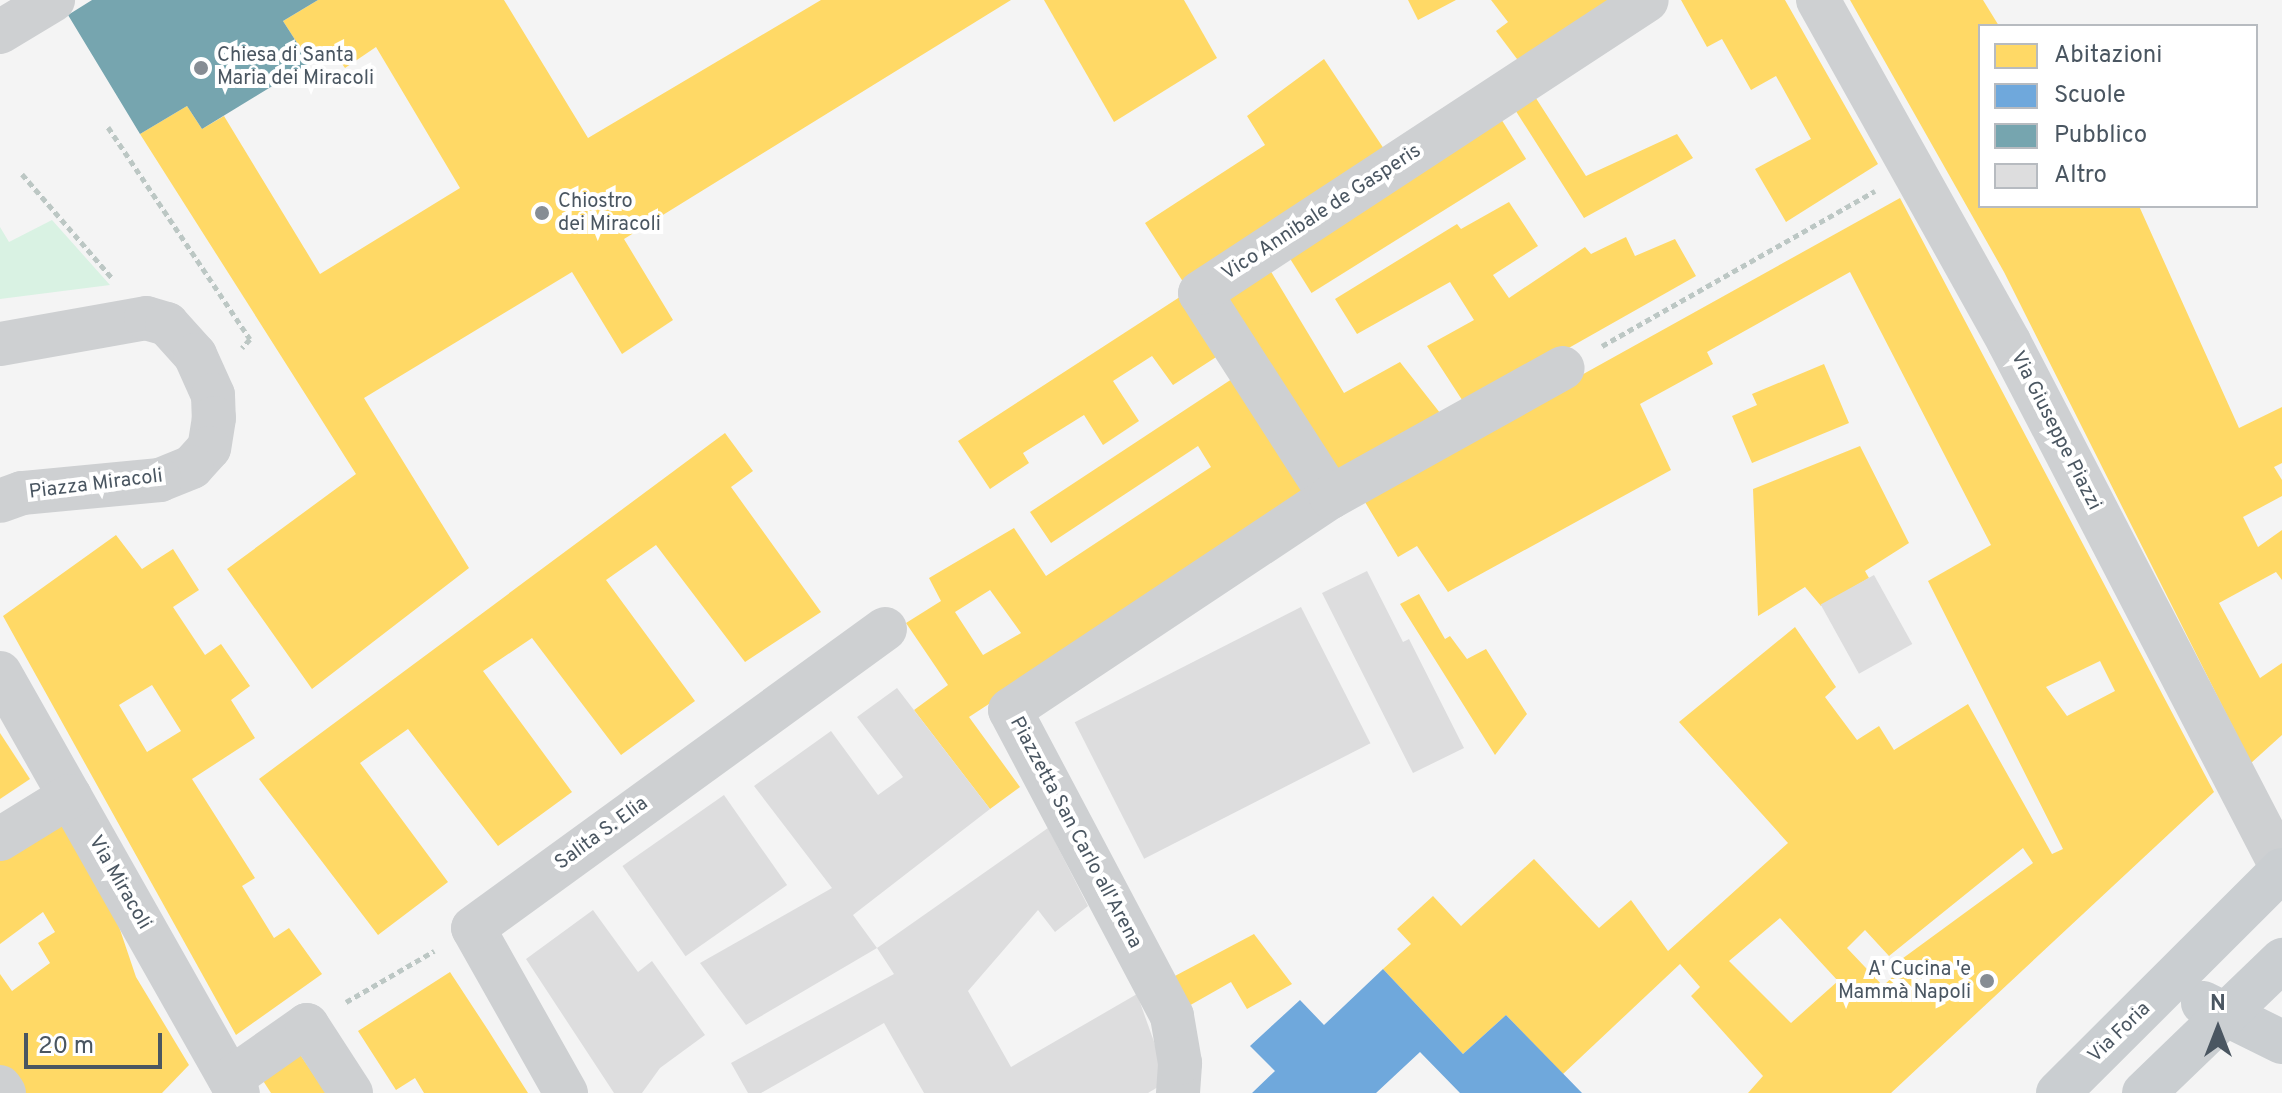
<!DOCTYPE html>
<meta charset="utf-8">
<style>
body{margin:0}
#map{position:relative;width:2282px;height:1093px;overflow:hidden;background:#f4f4f4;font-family:Overpass,sans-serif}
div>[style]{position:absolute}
.green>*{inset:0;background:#d9f2e3}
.homes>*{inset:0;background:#ffd966;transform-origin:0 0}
.schools>*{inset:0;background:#6fa8dc}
.public>*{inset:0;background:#76a5af}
.building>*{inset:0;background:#ddddde;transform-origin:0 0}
.path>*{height:5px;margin-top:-2.5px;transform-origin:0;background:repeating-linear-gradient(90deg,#bcc7c4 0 6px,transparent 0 10px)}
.minor>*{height:44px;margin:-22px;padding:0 22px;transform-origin:22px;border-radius:22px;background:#ced0d2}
.major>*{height:44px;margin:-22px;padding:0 22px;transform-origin:22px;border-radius:22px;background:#caced1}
.dots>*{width:22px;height:22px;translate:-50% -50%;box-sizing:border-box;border:4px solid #fff;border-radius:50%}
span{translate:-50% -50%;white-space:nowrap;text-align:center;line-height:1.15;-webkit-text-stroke:8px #fff;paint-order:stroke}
.poi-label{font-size:20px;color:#4a5661}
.left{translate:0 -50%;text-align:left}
.right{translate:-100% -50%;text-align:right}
.street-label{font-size:20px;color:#4a5661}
.legend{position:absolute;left:1978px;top:24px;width:280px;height:184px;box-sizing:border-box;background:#fff;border:2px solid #b7bbc0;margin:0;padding:10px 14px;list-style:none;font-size:24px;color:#4a5661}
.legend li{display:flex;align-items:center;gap:16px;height:40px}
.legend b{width:40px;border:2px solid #b7bbc0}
.north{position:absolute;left:2178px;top:989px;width:80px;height:80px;-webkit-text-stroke:6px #fff;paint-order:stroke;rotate:0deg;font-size:22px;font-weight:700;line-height:32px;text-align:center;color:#4a5661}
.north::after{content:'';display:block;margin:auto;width:28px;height:36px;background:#4a5661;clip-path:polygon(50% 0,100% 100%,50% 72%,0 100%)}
.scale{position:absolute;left:24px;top:1033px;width:138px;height:36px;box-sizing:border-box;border:4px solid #4a5661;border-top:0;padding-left:10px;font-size:24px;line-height:28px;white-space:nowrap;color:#4a5661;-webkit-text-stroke:6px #fff;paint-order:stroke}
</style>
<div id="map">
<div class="green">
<div style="clip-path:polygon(52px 220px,110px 285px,0 299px,0 227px,9px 242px)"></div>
</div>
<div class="homes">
<div style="clip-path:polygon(318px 0,504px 0,588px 138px,821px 0,1011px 0,624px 239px,673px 320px,622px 354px,572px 272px,364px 398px,469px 568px,312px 689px,227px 569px,356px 474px,140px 134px,187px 106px,202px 129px,224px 116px,320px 274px,460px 188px,376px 47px,345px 68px,332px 50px,310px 63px,283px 21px)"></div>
<div style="clip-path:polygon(1044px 0,1184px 0,1217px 58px,1114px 122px)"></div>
<div style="clip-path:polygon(1408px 0,1456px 0,1418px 20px)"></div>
<div style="clip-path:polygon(1491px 0,1622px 0,1523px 67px,1496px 31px,1508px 22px)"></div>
<div style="clip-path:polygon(1681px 0,1785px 0,1878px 164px,1786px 222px,1755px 169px,1811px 139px,1776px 76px,1751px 90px,1722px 39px,1707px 47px)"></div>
<div style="clip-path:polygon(1850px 0,1983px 0,1999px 26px,1980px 26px,1980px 206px,2139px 206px,2239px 428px,2282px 407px,2282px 463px,2274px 467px,2282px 480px,2282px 496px,2243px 517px,2258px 547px,2282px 530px,2282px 580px,2276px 572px,2219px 603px,2260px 678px,2282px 663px,2282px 735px,2251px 763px,2004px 272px)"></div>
<div style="clip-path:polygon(1324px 59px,1390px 158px,1189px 291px,1145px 223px,1265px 145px,1247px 116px)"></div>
<div style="clip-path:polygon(1532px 92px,1586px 176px,1677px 134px,1693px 158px,1584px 218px,1512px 105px)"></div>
<div style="left:1498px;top:114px;width:53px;height:253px;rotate:58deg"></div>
<div style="clip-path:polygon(evenodd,1900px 198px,2214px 792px,1891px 1093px,1748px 1093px,1763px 1076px,1691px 996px,1700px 987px,1680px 964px,1563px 1074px,1506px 1015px,1463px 1054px,1383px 969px,1411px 944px,1397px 929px,1433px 896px,1461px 926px,1534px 859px,1599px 928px,1631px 900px,1668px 951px,1788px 843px,1679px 722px,1795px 627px,1836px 687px,1825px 697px,1857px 740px,1879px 726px,1894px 750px,1968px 704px,2052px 854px,2063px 849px,1928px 581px,1991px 545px,1850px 272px,1707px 352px,1713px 364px,1640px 404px,1671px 470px,1448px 592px,1417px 546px,1398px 557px,1362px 497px,1900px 198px,2100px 661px,2115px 691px,2067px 716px,2046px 687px,2100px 661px,1900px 198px,2023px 848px,2033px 863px,1895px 964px,1900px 970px,1883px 986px,1847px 948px,1865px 930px,1889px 956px,2023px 848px,1900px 198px,1780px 918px,1838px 981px,1791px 1023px,1729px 961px,1780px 918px)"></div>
<div style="clip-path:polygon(1509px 202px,1538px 246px,1493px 275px,1509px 298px,1585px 247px,1591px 254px,1626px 237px,1635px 256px,1675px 239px,1696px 276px,1466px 406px,1427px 346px,1474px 320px,1450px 282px,1357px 334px,1335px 299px,1457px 224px,1461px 229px)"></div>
<div style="clip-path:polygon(1267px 265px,1344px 393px,1400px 362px,1444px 418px,1333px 483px,1217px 297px)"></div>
<div style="clip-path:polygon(1189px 291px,1227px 350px,1173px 385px,1152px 356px,1113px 381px,1139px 421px,1103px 445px,1084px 415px,1023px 453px,1029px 463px,990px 489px,958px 441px)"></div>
<div style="clip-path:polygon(1824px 364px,1849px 423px,1752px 463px,1732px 416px,1757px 405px,1752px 394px)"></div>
<div style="clip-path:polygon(evenodd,1241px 373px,1313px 493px,969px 717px,1020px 787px,990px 809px,914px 710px,948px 685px,906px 623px,941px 601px,929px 578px,1014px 528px,1046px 576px,1211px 467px,1198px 446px,1051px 543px,1030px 512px,1241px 373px,990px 590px,1021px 633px,983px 655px,955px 612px,990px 590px)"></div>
<div style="clip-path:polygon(725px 433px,753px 471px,731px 487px,821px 612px,745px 662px,656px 545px,606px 580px,695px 701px,621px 755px,532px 638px,483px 671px,572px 792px,498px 846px,408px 729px,360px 763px,448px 882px,378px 935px,259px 779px)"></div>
<div style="clip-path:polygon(1860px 446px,1909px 543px,1865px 571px,1869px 578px,1821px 606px,1805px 587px,1758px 616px,1753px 489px)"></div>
<div style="clip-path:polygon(evenodd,116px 535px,142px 569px,173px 549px,199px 590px,173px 607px,205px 655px,221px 644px,250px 686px,231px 700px,255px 738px,192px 779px,255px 878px,242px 886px,274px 938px,289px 928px,322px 974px,236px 1035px,3px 616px,116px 535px,152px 685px,181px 731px,147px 752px,119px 705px,152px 685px)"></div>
<div style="clip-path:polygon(1419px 594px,1445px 639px,1450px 636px,1467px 659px,1486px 649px,1527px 714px,1495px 755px,1400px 604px)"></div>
<div style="clip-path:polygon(0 733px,30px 779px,0 799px)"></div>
<div style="clip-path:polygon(54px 811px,112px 906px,136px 977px,189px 1065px,162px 1093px,19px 1093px,0 1065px,0 974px,12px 991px,50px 963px,38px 943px,55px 932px,43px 912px,0 944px,0 843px)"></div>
<div style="clip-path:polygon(1254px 934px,1292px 984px,1247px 1009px,1231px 982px,1187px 1007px,1173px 977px)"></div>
<div style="clip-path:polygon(450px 972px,488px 1030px,528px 1093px,424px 1093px,415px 1078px,396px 1090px,358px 1031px)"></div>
<div style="clip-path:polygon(295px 1047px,326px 1093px,271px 1093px,258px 1073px)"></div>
</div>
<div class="schools">
<div style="clip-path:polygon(1383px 969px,1463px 1054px,1506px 1015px,1582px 1093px,1460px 1093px,1420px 1052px,1376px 1093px,1252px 1093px,1275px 1071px,1250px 1046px,1300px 1000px,1324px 1025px)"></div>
</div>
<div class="public">
<div style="clip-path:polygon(92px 0,318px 0,283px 21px,310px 63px,202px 129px,187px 106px,140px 134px,68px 15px)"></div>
</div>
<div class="building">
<div style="clip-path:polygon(1367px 571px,1403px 642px,1409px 639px,1464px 748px,1413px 773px,1322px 593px)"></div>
<div style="left:1874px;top:575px;width:79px;height:61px;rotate:61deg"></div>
<div style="left:1301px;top:607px;width:153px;height:254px;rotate:63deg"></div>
<div style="clip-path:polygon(897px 688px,990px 809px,853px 915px,877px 948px,746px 1025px,700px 963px,832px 888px,754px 786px,831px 731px,878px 795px,903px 777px,857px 717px)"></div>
<div style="left:724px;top:795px;width:110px;height:124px;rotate:55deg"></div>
<div style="clip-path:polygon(1048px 828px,1088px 906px,1055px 932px,1038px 910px,968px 991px,1011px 1067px,1137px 994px,1168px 1081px,1148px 1093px,924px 1093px,884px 1023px,761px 1093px,748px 1093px,731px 1063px,894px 974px,877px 948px)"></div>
<div style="clip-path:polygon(593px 910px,638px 972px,652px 961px,705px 1035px,660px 1068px,642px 1093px,614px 1093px,526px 959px)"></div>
</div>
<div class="path">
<div style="left:108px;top:127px;width:255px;rotate:56.2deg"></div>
<div style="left:250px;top:339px;width:12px;rotate:132deg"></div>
<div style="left:22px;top:174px;width:139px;rotate:49.1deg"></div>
<div style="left:1602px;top:346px;width:314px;rotate:-29.6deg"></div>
<div style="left:346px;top:1002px;width:102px;rotate:-30.1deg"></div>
</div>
<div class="minor">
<div style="left:1818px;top:0;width:392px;rotate:60.8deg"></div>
<div style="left:2009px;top:342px;width:593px;rotate:62.57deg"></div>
<div style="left:0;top:32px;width:62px;rotate:-31.1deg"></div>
<div style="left:0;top:344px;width:148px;rotate:-10.1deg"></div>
<div style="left:146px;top:318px;width:22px;rotate:16deg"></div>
<div style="left:167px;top:324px;width:42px;rotate:47.9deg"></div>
<div style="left:195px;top:355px;width:44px;rotate:65.8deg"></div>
<div style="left:213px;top:395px;width:23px;rotate:88deg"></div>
<div style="left:214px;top:418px;width:30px;rotate:99deg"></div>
<div style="left:209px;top:448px;width:25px;rotate:132deg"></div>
<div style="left:192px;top:467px;width:35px;rotate:158deg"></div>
<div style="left:160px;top:480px;width:139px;rotate:174.6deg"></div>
<div style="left:22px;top:493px;width:23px;rotate:160deg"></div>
<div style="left:1331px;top:497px;width:242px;rotate:-122.7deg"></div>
<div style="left:1200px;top:293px;width:534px;rotate:-33.24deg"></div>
<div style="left:0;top:673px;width:483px;rotate:60.5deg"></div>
<div style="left:0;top:839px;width:82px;rotate:-31.6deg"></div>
<div style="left:230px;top:1079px;width:94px;rotate:-35deg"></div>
<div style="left:307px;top:1025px;width:81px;rotate:57.1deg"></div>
<div style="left:0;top:1087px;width:7px;rotate:56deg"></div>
<div style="left:566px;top:1093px;width:189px;rotate:-119.4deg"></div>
<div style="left:473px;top:928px;width:509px;rotate:-35.97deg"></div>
<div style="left:1178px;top:1093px;width:30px;rotate:-86deg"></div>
<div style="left:1180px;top:1063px;width:48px;rotate:-99.7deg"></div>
<div style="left:1172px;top:1016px;width:346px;rotate:-117.9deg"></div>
<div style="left:1010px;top:710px;width:385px;rotate:-33.6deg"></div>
<div style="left:1331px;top:497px;width:265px;rotate:-29.1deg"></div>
</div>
<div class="major">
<div style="left:2203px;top:1003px;width:88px;rotate:26.3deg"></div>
<div style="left:2058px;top:1093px;width:316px;rotate:-44.9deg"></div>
<div style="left:2144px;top:1093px;width:192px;rotate:-43.9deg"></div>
</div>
<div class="dots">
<div style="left:201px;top:68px;background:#868d94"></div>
<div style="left:542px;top:213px;background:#868d94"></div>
<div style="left:1987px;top:981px;background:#868d94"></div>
</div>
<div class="poi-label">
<span class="left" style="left:217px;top:68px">Chiesa di Santa<br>Maria dei Miracoli</span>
<span class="left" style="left:558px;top:214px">Chiostro<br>dei Miracoli</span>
<span class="right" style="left:1971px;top:982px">A' Cucina 'e<br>Mammà Napoli</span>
</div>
<div class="street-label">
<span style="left:1322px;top:213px;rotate:-33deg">Vico Annibale de Gasperis</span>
<span style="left:2055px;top:431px;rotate:63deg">Via Giuseppe Piazzi</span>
<span style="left:96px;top:485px;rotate:-7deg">Piazza Miracoli</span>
<span style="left:1075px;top:833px;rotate:62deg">Piazzetta San Carlo all'Arena</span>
<span style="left:602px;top:834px;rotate:-36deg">Salita S. Elia</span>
<span style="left:119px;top:883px;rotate:60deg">Via Miracoli</span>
<span style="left:2120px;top:1033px;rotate:-44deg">Via Foria</span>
</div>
<ul class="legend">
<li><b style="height:22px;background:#ffd966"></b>Abitazioni</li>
<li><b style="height:22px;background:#6fa8dc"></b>Scuole</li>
<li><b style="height:22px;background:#76a5af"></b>Pubblico</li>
<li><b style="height:22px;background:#ddddde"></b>Altro</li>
</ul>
<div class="north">N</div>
<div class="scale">20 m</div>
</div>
